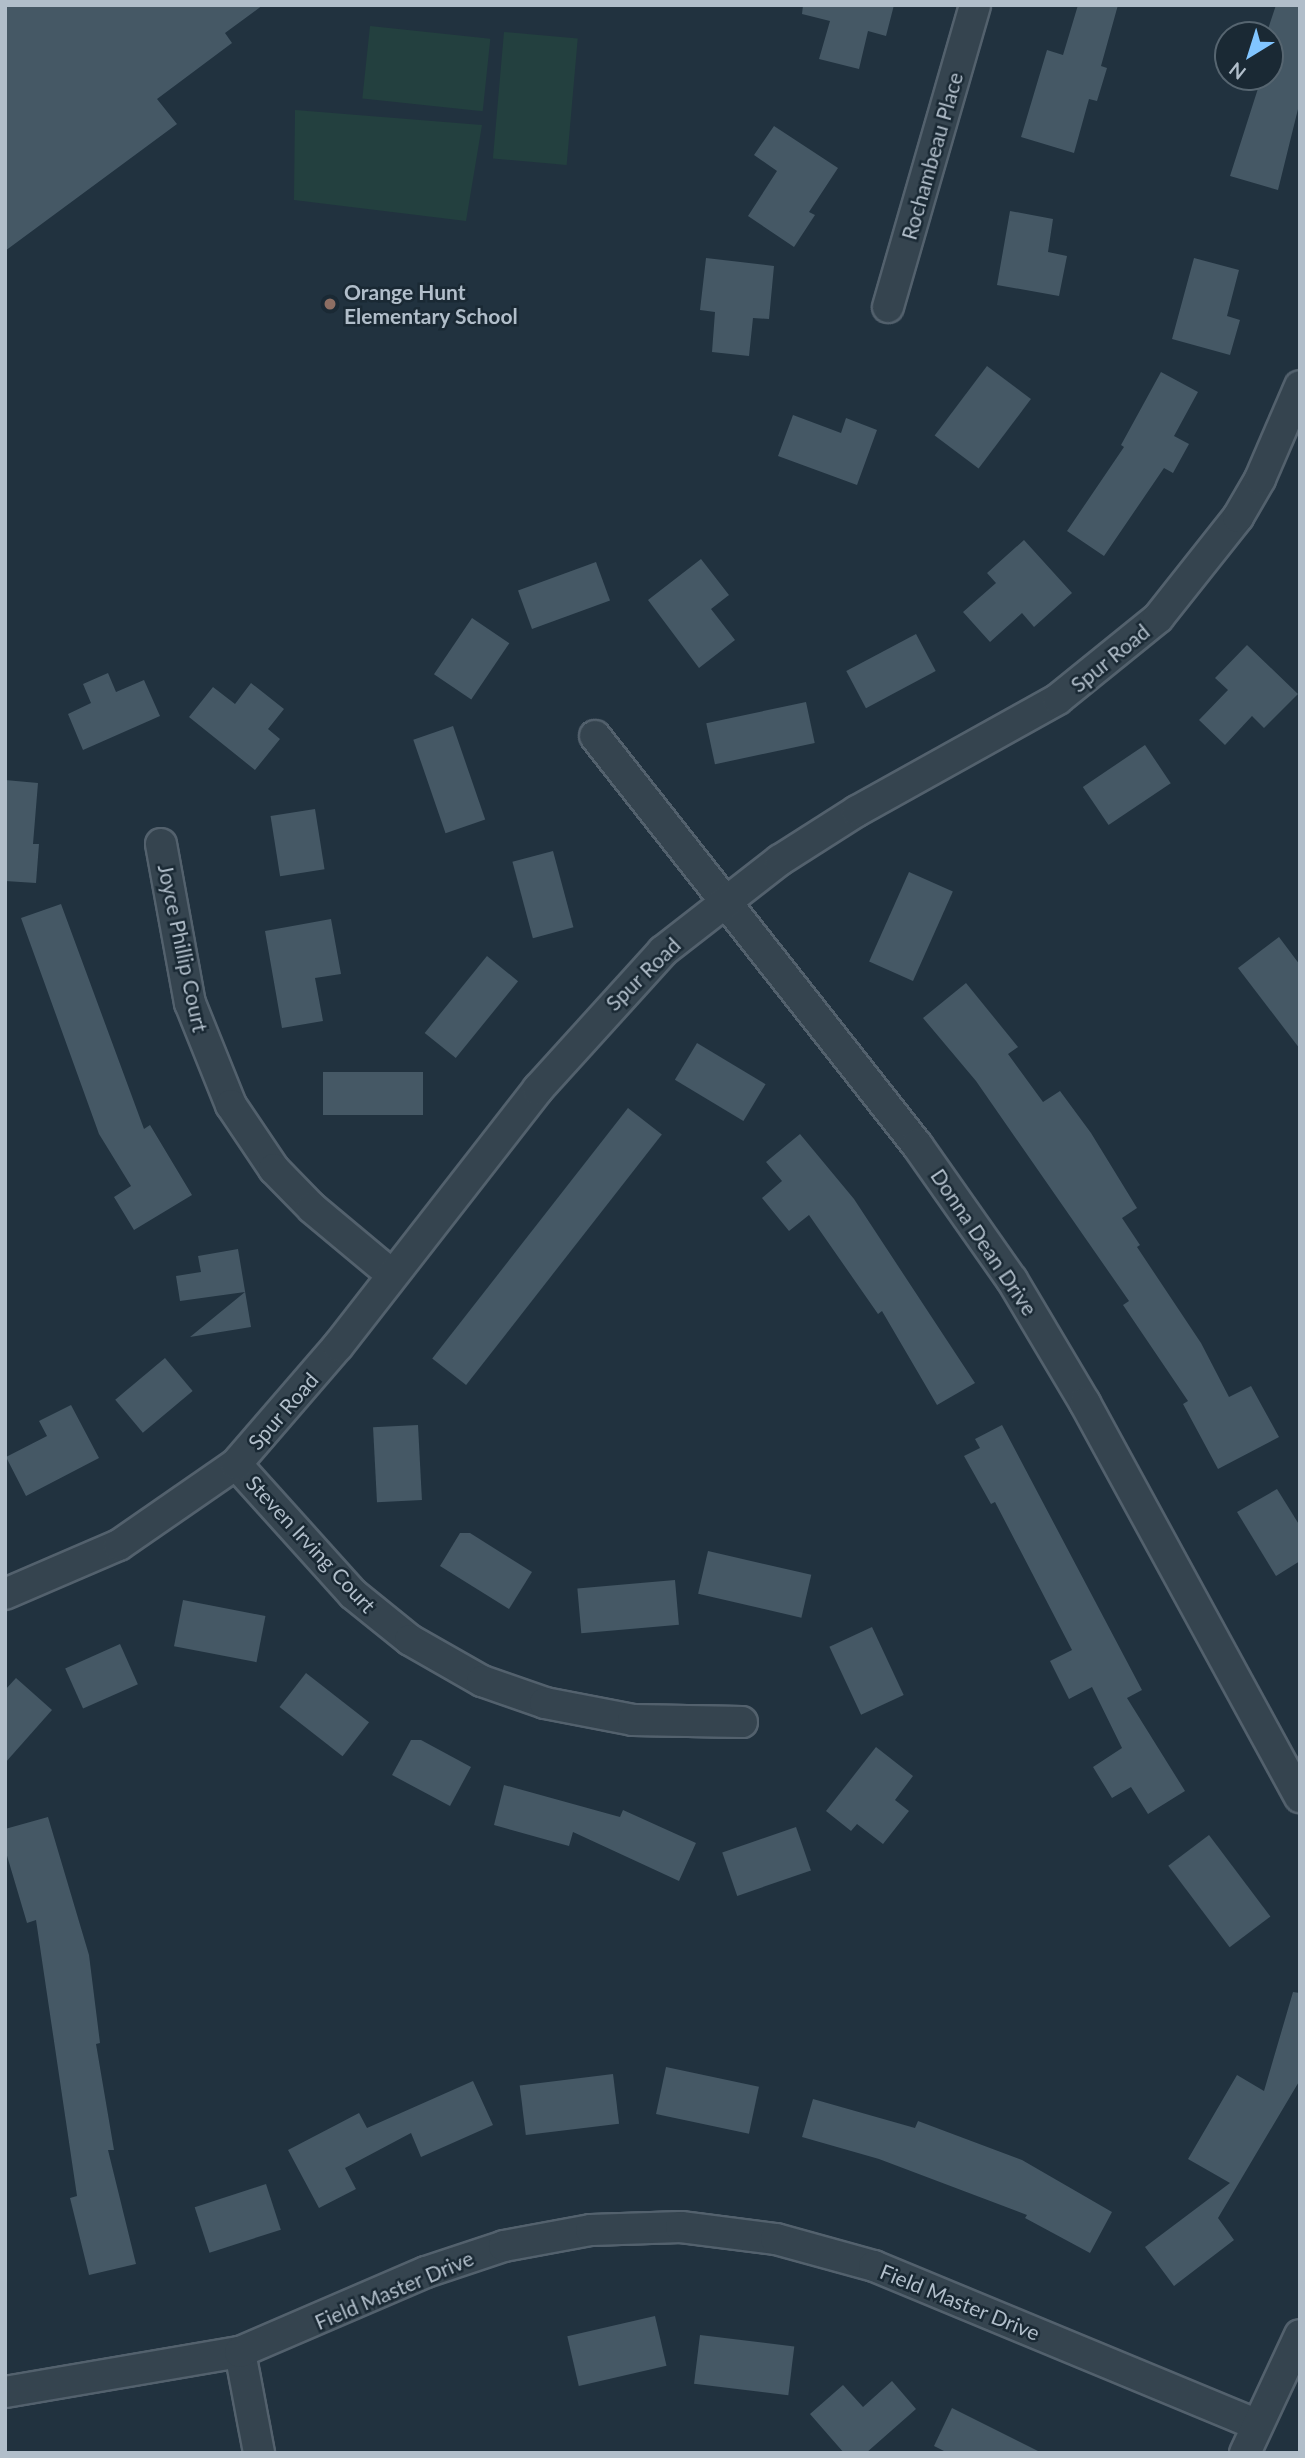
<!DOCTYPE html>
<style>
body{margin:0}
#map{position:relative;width:1305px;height:2458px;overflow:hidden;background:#21323f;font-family:Lato,sans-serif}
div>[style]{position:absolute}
.green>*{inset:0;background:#23403f;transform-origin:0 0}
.building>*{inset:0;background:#455865;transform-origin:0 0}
.roads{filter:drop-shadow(2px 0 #53616d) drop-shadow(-2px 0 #53616d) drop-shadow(0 2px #53616d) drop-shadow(0 -2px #53616d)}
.minor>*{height:30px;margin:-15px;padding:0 15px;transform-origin:15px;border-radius:15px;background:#35444f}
.dots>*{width:19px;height:19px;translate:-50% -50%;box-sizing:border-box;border:4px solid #1a2934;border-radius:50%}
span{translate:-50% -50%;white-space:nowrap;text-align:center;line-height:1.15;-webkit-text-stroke:5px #1a2934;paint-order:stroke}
.street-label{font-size:21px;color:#b1beca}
.poi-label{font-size:21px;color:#b1beca;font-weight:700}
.left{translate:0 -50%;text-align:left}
.frame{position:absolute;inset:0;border:7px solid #b1beca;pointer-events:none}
.north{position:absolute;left:1214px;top:21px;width:70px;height:70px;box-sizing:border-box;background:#1a2934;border:2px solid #566570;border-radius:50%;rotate:218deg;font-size:19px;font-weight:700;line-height:28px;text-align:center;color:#b1beca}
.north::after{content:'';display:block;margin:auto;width:24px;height:32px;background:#81c5ff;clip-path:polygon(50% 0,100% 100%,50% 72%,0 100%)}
</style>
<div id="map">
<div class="green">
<div style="left:370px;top:26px;width:121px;height:73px;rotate:6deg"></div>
<div style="left:504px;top:32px;width:74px;height:127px;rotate:5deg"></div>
<div style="clip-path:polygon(295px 110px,482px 125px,466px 221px,294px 200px)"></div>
</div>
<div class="building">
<div style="clip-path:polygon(5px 5px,263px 5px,225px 33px,232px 43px,157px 99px,177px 124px,5px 251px)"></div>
<div style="clip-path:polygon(803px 5px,894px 5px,886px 36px,868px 31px,859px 69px,819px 59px,830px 21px,802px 14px)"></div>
<div style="clip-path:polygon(1078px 5px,1118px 5px,1101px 66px,1107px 68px,1097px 101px,1089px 99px,1074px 153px,1021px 137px,1047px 50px,1063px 55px)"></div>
<div style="clip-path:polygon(1276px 5px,1300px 5px,1300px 101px,1278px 190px,1230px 176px,1261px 79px,1255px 77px,1270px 77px,1270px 35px,1266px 35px)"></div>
<div style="clip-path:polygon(774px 126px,838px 168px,809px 212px,815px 215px,794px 247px,748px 216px,777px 171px,754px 155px)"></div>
<div style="clip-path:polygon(1010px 211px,1053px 219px,1048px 252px,1067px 256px,1059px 296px,997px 285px)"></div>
<div style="clip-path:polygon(706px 258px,774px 266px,769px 319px,753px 318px,749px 356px,712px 352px,715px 312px,700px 310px)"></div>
<div style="clip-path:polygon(1194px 258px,1239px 270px,1227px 316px,1240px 320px,1230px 355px,1172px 339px)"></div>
<div style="left:987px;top:366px;width:55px;height:87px;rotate:37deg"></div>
<div style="clip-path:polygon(1161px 372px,1198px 392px,1174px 436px,1189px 444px,1173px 473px,1164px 468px,1104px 556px,1067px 531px,1124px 447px,1121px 445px)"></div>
<div style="clip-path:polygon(793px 415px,841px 433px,846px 418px,877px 430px,857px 485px,778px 456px)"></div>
<div style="clip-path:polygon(1024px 540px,1072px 593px,1034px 627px,1022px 613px,990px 642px,963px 612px,996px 583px,987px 573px)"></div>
<div style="clip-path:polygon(701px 559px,729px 595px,711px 609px,735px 640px,699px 668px,648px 600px)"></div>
<div style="left:596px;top:562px;width:41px;height:83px;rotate:70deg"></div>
<div style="left:472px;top:618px;width:45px;height:68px;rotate:34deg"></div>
<div style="left:916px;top:634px;width:42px;height:79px;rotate:62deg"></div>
<div style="clip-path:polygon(1247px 645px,1298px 694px,1264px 728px,1252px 716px,1225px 745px,1199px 720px,1228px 690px,1215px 678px)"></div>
<div style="clip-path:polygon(108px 673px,116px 692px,144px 680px,160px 716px,83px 750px,68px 714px,91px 703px,83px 684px)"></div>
<div style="clip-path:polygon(251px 683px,284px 709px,268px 729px,280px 739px,255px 770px,189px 717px,213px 687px,235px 704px)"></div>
<div style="left:806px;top:702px;width:42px;height:102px;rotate:78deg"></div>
<div style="left:453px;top:726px;width:99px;height:42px;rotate:71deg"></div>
<div style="left:1145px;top:745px;width:46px;height:75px;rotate:56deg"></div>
<div style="clip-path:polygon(5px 780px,38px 783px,33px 844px,39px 844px,36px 883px,5px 881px)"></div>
<div style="left:315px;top:809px;width:61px;height:45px;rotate:81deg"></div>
<div style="left:553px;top:851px;width:79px;height:42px;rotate:75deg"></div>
<div style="left:909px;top:872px;width:48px;height:98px;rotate:24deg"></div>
<div style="clip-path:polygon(61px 904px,144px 1129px,150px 1125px,192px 1195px,134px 1230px,114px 1197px,131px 1186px,99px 1134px,21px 918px)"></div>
<div style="clip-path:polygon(331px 919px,341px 974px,315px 978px,323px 1021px,282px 1028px,265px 931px)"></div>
<div style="clip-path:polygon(1279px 937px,1300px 965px,1300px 1049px,1238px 968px)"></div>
<div style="left:487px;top:956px;width:40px;height:99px;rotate:39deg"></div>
<div style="clip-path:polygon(966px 983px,1018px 1047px,1008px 1054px,1043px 1102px,1060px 1091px,1091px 1133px,1137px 1208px,1122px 1218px,1140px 1245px,1137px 1247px,1201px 1343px,1229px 1397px,1251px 1386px,1279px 1437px,1218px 1469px,1183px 1404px,1188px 1401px,1123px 1305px,1129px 1301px,976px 1081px,923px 1018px)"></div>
<div style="left:697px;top:1043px;width:80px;height:43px;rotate:31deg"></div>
<div style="left:323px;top:1072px;width:100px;height:43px"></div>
<div style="left:628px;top:1108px;width:43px;height:318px;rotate:38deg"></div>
<div style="clip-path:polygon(800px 1134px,854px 1199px,975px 1383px,937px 1405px,882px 1311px,878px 1314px,809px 1215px,789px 1231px,762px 1198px,782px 1181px,766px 1162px)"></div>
<div style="clip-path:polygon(238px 1249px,251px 1327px,190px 1337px,245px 1292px,180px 1301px,176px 1276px,201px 1272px,198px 1256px)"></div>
<div style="left:165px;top:1358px;width:43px;height:65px;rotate:50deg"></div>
<div style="clip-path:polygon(71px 1405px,99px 1458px,26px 1496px,6px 1457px,47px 1436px,39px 1421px)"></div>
<div style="left:418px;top:1425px;width:75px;height:45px;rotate:87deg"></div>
<div style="clip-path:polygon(1002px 1425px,1142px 1690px,1127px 1698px,1185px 1791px,1148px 1814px,1131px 1787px,1112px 1798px,1093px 1767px,1122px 1748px,1092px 1687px,1069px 1699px,1050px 1661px,1072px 1650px,995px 1502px,991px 1504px,964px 1456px,980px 1448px,975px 1439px)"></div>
<div style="clip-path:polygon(1277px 1489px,1300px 1526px,1300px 1561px,1276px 1576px,1237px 1512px)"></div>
<div style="clip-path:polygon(460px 1533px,470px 1533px,532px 1572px,509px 1609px,440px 1566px)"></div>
<div style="left:708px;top:1551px;width:106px;height:44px;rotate:13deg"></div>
<div style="left:675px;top:1580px;width:45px;height:98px;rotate:85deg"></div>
<div style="left:183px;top:1600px;width:84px;height:47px;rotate:11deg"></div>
<div style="left:872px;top:1627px;width:75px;height:47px;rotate:65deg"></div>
<div style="left:120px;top:1644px;width:44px;height:60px;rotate:66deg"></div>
<div style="left:306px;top:1673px;width:80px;height:43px;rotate:38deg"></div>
<div style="clip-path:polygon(16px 1678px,52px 1710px,5px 1763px,5px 1690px)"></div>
<div style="clip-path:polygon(411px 1740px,421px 1740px,471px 1767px,450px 1806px,392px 1775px)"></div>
<div style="clip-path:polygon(876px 1747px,913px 1776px,895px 1800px,909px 1811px,883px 1844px,857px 1824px,851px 1831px,826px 1811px)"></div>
<div style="clip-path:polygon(504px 1785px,620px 1817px,623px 1810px,696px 1843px,679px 1881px,573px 1832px,569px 1846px,494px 1825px)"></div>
<div style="clip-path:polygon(48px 1817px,89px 1955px,100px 2043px,96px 2044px,114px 2150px,108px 2150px,136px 2264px,89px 2275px,70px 2198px,77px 2196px,36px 1920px,27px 1923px,5px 1849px,5px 1829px)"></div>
<div style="left:796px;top:1827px;width:46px;height:78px;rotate:71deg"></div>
<div style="left:1209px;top:1835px;width:102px;height:51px;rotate:53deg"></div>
<div style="clip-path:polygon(1293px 1992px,1300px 1993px,1300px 2080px,1218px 2218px,1234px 2240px,1174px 2286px,1145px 2247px,1230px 2183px,1188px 2159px,1237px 2075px,1264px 2091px)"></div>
<div style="left:666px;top:2067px;width:95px;height:48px;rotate:12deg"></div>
<div style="left:613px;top:2074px;width:50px;height:94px;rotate:83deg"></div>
<div style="clip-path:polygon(473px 2081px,493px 2125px,421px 2157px,411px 2133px,345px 2168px,356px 2189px,319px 2208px,288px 2150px,359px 2113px,367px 2128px)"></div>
<div style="clip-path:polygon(813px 2099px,915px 2128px,918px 2121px,1022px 2160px,1112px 2212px,1090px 2253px,1025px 2218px,1027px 2215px,879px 2159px,802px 2137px)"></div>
<div style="left:266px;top:2184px;width:48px;height:75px;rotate:72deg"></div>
<div style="left:655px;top:2316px;width:51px;height:90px;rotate:77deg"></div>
<div style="left:700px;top:2335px;width:95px;height:49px;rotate:7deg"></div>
<div style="clip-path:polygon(892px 2381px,916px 2409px,866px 2453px,844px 2453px,810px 2414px,843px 2385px,863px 2407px)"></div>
<div style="clip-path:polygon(952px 2408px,1042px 2453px,948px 2453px,934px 2446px)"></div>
</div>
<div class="roads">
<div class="minor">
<div style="left:888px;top:307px;width:314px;rotate:-73.9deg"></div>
<div style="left:595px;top:736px;width:521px;rotate:51.79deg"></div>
<div style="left:917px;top:1145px;width:165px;rotate:54.9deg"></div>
<div style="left:1012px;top:1280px;width:143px;rotate:59.3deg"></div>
<div style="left:1085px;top:1403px;width:449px;rotate:61.4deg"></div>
<div style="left:161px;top:844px;width:162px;rotate:79.7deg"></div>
<div style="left:190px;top:1003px;width:110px;rotate:68.1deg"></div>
<div style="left:231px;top:1105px;width:77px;rotate:56.1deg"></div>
<div style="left:274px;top:1169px;width:54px;rotate:45.7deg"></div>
<div style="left:312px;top:1208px;width:104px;rotate:39.9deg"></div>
<div style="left:236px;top:1464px;width:175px;rotate:48deg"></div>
<div style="left:353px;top:1594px;width:73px;rotate:38.9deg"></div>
<div style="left:410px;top:1640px;width:83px;rotate:29.7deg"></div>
<div style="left:482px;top:1681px;width:67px;rotate:19.2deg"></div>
<div style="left:545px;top:1703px;width:90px;rotate:10.9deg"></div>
<div style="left:633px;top:1720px;width:109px;rotate:1.1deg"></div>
<div style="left:5px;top:1594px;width:124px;rotate:-23.3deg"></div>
<div style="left:119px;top:1545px;width:142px;rotate:-34.7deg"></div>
<div style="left:236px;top:1464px;width:156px;rotate:-49.2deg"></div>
<div style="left:338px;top:1346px;width:326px;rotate:-52.1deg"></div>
<div style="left:538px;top:1089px;width:186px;rotate:-47.8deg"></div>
<div style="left:663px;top:951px;width:148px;rotate:-37.9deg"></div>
<div style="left:780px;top:860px;width:91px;rotate:-32.5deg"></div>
<div style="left:857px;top:811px;width:230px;rotate:-29.1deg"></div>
<div style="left:1058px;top:699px;width:129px;rotate:-39deg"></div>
<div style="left:1158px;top:618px;width:129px;rotate:-51.6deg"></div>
<div style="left:1238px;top:517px;width:44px;rotate:-59.9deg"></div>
<div style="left:1260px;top:479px;width:101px;rotate:-66.7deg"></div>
<div style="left:240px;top:2352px;width:103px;rotate:79.3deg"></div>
<div style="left:5px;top:2392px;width:238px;rotate:-9.7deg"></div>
<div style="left:240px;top:2352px;width:202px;rotate:-23.3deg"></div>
<div style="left:426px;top:2272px;width:82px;rotate:-18.4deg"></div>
<div style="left:504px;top:2246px;width:88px;rotate:-10.4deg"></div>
<div style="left:591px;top:2230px;width:90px;rotate:-1.9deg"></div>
<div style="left:681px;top:2227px;width:96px;rotate:7.2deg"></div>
<div style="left:776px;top:2239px;width:102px;rotate:15.4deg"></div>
<div style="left:874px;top:2266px;width:415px;rotate:22.5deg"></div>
<div style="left:1245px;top:2453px;width:130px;rotate:-65deg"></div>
</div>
</div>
<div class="dots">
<div style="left:330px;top:304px;background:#8d6e63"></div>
</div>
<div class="street-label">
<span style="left:932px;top:156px;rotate:-74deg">Rochambeau Place</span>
<span style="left:1110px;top:658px;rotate:-39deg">Spur Road</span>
<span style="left:183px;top:948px;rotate:78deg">Joyce Phillip Court</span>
<span style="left:643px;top:974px;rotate:-44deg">Spur Road</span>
<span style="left:984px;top:1242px;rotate:56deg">Donna Dean Drive</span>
<span style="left:283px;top:1411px;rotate:-49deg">Spur Road</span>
<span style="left:311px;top:1544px;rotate:47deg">Steven Irving Court</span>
<span style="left:394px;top:2290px;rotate:-23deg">Field Master Drive</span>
<span style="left:960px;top:2302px;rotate:22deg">Field Master Drive</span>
</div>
<div class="poi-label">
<span class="left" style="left:344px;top:304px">Orange Hunt<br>Elementary School</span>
</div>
<div class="frame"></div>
<div class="north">N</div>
</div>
